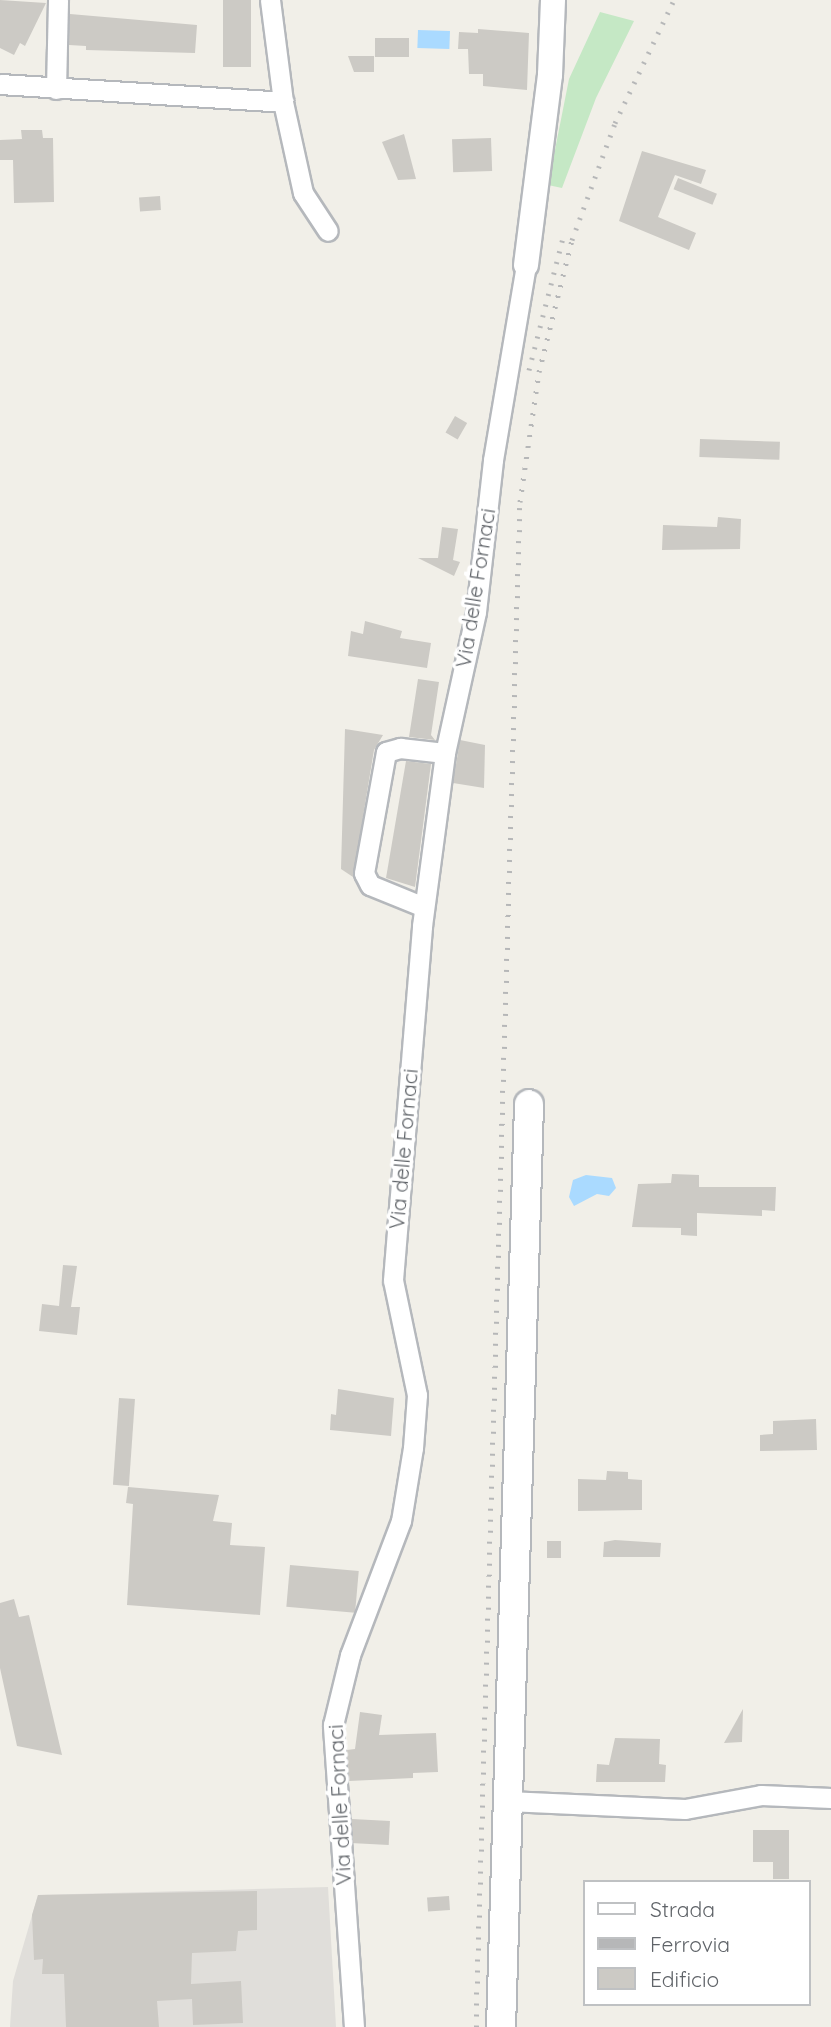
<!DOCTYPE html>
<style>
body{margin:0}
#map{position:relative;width:831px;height:2027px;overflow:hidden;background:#f1efe8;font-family:Quicksand,sans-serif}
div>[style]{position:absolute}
.industrial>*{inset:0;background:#e0deda}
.green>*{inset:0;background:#c5e8c5}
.water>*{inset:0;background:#aadaff;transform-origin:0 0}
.building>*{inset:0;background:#cccac5;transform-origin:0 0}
.roads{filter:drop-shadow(2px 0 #b5b8bc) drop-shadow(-2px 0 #b5b8bc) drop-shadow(0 2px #b5b8bc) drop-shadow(0 -2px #b5b8bc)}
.minor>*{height:19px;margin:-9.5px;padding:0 9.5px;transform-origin:9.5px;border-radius:9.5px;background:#fff}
.tertiary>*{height:24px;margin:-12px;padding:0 12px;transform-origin:12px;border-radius:12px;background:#fff}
.secondary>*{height:28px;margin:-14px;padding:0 14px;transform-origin:14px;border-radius:14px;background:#fff}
.rail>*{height:5px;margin-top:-2.5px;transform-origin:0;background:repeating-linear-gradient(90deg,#b6b7b8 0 2px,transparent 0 11px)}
span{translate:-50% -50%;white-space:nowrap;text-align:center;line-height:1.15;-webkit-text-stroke:7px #fff;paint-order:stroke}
.street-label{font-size:21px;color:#5f6368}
.legend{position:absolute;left:583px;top:1880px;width:228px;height:126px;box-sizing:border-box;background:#fff;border:2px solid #bfc1c3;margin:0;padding:9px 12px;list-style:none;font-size:21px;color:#5f6368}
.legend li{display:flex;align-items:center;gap:14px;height:35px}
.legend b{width:35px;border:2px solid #bfc1c3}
</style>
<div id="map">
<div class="industrial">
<div style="clip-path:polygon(328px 1887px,336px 2027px,10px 2027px,13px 1981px,38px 1895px)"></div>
</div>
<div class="green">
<div style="clip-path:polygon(600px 12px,634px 21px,596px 98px,562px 188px,548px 185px,569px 79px)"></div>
</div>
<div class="water">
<div style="left:418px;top:30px;width:32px;height:18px;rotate:2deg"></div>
<div style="clip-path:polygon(586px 1175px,612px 1178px,616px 1188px,609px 1196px,597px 1194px,574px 1206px,569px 1197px,573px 1180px)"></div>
</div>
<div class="building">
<div style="clip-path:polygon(0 0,46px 3px,25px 46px,20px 43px,14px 55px,0 48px)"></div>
<div style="left:223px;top:0;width:28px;height:67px"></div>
<div style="clip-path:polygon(70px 14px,197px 25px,195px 53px,86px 50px,86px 46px,69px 45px)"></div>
<div style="clip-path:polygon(478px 29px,529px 33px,527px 90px,483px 86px,483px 74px,469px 74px,468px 49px,458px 49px,459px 32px,478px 33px)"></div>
<div style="left:375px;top:38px;width:34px;height:19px"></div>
<div style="clip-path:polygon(348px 56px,374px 56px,374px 72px,354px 72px)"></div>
<div style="clip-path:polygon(21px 130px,42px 130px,43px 138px,53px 138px,54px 202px,14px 203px,13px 160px,0 160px,0 140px,22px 139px)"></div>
<div style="clip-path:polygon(404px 134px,407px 145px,416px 179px,398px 180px,382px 142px)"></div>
<div style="left:491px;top:138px;width:33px;height:39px;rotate:88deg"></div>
<div style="clip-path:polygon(642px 151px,706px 170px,701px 184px,675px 175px,658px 217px,696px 233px,689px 250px,619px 221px)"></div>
<div style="left:678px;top:178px;width:42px;height:12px;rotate:22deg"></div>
<div style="left:160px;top:196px;width:14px;height:21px;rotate:86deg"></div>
<div style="left:455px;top:416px;width:14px;height:19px;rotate:30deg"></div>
<div style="left:700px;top:439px;width:80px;height:18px;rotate:2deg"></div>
<div style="clip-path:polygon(718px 517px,741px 519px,740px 549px,662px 550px,663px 525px,717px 527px)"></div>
<div style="clip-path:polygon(442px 527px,458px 529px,453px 560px,460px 562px,454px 576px,418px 558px,438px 558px)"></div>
<div style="clip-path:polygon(365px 621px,402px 631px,400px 638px,431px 643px,427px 668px,348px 656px,351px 631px,363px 634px)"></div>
<div style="clip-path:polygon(418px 679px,439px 682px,431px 735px,435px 740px,409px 737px)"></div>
<div style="clip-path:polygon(345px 729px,383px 735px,374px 750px,353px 877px,341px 869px)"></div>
<div style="clip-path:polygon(460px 740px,485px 745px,484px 788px,453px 783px)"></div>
<div style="clip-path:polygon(406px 761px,431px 764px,415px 887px,386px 878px)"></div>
<div style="clip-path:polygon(672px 1174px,699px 1175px,699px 1187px,776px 1187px,775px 1211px,762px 1210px,762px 1216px,697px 1213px,697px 1236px,681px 1235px,681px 1228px,632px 1227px,638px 1184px,671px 1183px)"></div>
<div style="clip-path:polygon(63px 1265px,77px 1266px,71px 1307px,80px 1307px,77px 1335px,39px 1331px,42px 1304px,59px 1306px)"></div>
<div style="clip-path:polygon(338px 1389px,394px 1398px,391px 1436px,330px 1430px,331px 1414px,336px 1415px)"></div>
<div style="left:119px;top:1398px;width:16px;height:87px;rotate:4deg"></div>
<div style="clip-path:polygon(816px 1419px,817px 1450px,760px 1451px,760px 1435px,773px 1434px,773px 1421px)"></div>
<div style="clip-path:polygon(607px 1471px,628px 1472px,628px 1479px,642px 1480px,642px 1510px,578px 1511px,578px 1479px,606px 1480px)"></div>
<div style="clip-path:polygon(128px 1487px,219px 1495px,213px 1521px,232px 1523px,230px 1545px,265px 1547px,260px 1615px,127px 1605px,133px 1504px,126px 1503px)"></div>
<div style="clip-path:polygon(615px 1540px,661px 1543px,660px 1557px,603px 1557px,604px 1542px)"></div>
<div style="left:547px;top:1541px;width:14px;height:17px"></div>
<div style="left:290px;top:1565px;width:69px;height:42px;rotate:5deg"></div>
<div style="clip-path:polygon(14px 1599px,19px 1617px,29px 1615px,62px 1755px,17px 1746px,0 1668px,0 1603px)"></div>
<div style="clip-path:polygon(743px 1709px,742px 1742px,724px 1743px)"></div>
<div style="clip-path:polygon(360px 1712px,382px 1715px,379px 1735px,436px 1733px,438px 1772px,413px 1773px,413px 1778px,349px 1781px,347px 1750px,355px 1749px)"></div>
<div style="clip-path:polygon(615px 1738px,660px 1739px,659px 1764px,666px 1765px,665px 1782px,596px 1782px,597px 1764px,609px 1765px)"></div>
<div style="left:352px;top:1819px;width:38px;height:24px;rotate:3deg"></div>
<div style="clip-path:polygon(753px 1830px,789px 1830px,789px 1879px,773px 1879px,773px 1862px,753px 1862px)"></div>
<div style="clip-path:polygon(257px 1891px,257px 1930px,238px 1931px,236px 1951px,192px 1953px,191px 1984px,241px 1981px,243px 2023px,193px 2025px,192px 1999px,157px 2001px,159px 2027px,66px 2027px,64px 1974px,42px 1974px,43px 1959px,34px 1960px,32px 1915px,38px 1895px)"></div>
<div style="left:449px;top:1896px;width:14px;height:22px;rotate:86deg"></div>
</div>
<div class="roads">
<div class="minor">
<div style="left:270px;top:0;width:103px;rotate:82.7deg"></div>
<div style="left:283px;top:102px;width:93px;rotate:77.6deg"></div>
<div style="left:303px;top:193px;width:45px;rotate:56.7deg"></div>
<div style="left:0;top:84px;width:284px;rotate:3.6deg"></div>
<div style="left:56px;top:89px;width:89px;rotate:-88.7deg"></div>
<div style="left:424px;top:907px;width:58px;rotate:-157.8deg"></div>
<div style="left:370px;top:885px;width:13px;rotate:-117deg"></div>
<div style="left:364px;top:873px;width:123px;rotate:-79.7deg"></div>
<div style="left:386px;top:752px;width:15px;rotate:-16deg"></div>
<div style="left:400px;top:748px;width:45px;rotate:6.3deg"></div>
<div style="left:507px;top:1801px;width:178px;rotate:2.6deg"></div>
<div style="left:685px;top:1809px;width:77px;rotate:-10.4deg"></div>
<div style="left:761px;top:1795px;width:70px;rotate:2.5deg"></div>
<div style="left:354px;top:2027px;width:303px;rotate:-94deg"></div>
<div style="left:333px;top:1725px;width:72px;rotate:-76.3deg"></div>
<div style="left:350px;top:1655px;width:143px;rotate:-69.2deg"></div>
<div style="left:401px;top:1521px;width:74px;rotate:-80.7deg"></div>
<div style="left:413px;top:1448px;width:53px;rotate:-85.7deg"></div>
<div style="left:417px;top:1395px;width:117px;rotate:-101.8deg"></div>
<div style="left:393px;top:1280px;width:355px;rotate:-85.3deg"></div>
<div style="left:422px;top:926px;width:175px;rotate:-82.4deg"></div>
<div style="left:445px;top:753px;width:144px;rotate:-77.6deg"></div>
<div style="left:476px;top:612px;width:153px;rotate:-83.6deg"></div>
<div style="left:493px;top:460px;width:198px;rotate:-80.4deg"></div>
</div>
<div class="tertiary">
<div style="left:526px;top:265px;width:192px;rotate:-82.8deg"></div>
<div style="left:550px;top:75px;width:75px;rotate:-87.7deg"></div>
</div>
<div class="secondary">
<div style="left:501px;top:2027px;width:923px;rotate:-88.26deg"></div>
</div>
</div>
<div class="rail">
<div style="left:529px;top:370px;width:136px;rotate:-75.6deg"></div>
<div style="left:476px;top:2027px;width:1526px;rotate:-88.35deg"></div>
<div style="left:520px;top:502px;width:131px;rotate:-81.7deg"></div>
<div style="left:539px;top:372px;width:136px;rotate:-76deg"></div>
<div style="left:572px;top:240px;width:125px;rotate:-69.8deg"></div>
<div style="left:615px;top:123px;width:136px;rotate:-64.4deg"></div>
</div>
<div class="street-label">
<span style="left:475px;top:588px;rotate:-81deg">Via delle Fornaci</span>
<span style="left:403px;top:1149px;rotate:-85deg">Via delle Fornaci</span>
<span style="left:339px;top:1805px;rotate:-93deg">Via delle Fornaci</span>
</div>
<ul class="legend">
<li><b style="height:9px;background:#fff"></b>Strada</li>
<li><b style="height:9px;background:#b6b7b8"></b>Ferrovia</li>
<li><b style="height:19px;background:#cccac5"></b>Edificio</li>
</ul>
</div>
